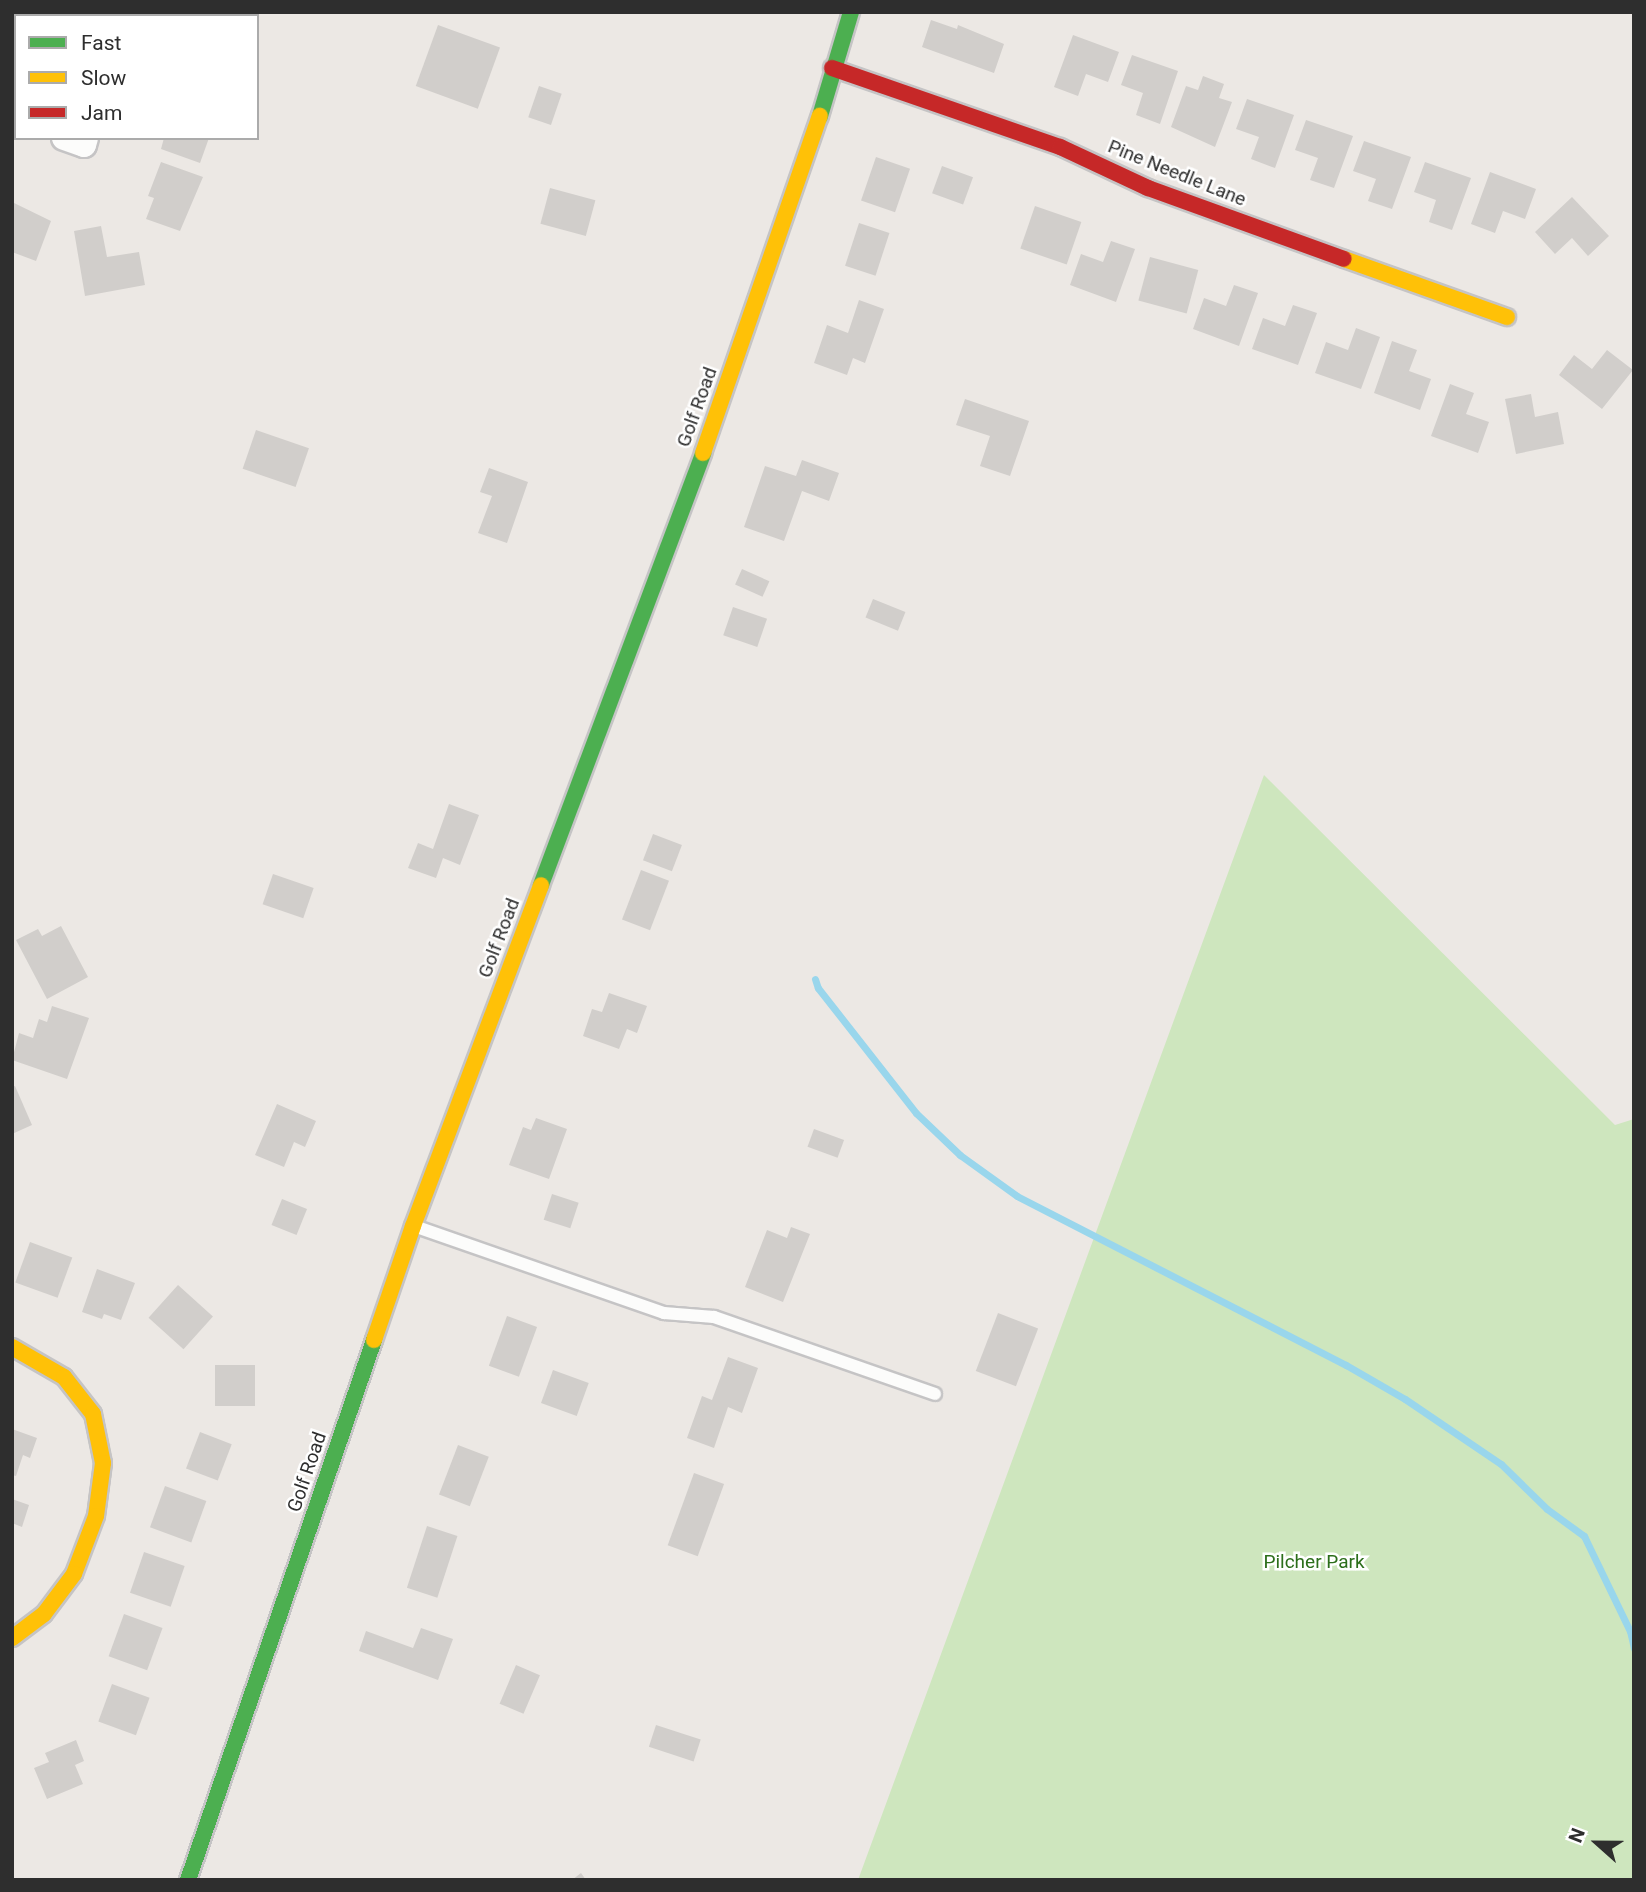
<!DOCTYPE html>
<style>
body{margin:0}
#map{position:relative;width:1646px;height:1892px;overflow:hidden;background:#ece8e4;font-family:Roboto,sans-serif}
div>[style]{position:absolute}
.green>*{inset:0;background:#cee6be}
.stream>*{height:7px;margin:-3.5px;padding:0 3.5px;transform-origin:3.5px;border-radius:3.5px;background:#99d6ec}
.building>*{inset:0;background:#d1cecb;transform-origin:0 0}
.roads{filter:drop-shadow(2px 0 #c5c4c5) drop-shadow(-2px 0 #c5c4c5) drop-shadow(0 2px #c5c4c5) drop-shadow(0 -2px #c5c4c5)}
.lane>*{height:12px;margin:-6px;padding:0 6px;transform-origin:6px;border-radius:6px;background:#fcfcfb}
.street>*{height:24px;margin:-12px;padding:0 12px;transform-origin:12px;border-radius:12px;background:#fcfcfb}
.fast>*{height:16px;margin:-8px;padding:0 8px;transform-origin:8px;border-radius:8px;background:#4caf50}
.slow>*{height:16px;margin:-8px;padding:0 8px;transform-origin:8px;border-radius:8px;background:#ffc107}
.jam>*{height:16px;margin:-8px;padding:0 8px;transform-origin:8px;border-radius:8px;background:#c62828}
span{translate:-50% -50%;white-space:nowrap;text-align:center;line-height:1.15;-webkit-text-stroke:5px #fff;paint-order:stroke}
.street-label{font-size:19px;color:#2e2e2e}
.park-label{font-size:19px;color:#2c6e1b}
.frame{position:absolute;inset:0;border:14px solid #2e2e2e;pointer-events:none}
.legend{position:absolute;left:14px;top:14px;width:245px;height:126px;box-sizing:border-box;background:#fff;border:2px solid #ababab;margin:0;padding:9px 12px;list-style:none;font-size:21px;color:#2e2e2e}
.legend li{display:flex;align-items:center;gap:14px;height:35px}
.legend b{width:35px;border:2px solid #ababab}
.north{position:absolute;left:1562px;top:1808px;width:70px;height:70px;-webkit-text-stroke:5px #fff;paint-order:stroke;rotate:291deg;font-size:19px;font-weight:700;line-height:28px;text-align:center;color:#2e2e2e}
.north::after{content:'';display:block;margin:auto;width:24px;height:32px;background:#2e2e2e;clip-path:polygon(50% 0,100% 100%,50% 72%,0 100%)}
</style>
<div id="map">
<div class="green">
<div style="clip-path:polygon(1264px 775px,1615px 1125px,1634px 1119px,1634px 1880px,858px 1880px)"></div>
</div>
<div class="stream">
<div style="left:815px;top:979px;width:9px;rotate:72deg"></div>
<div style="left:818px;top:988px;width:159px;rotate:51.9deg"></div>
<div style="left:916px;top:1113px;width:61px;rotate:43.7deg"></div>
<div style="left:960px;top:1155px;width:70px;rotate:35.7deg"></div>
<div style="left:1017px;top:1196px;width:370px;rotate:27.2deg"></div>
<div style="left:1346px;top:1365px;width:68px;rotate:30deg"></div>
<div style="left:1405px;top:1399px;width:116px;rotate:34.1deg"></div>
<div style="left:1501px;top:1464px;width:64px;rotate:44.4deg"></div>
<div style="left:1547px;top:1509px;width:46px;rotate:36.1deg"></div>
<div style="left:1584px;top:1536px;width:106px;rotate:64.2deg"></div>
<div style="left:1630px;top:1631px;width:18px;rotate:77deg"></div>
</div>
<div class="building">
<div style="left:208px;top:12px;width:51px;height:4px"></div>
<div style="clip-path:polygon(931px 20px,957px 29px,958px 25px,1004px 44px,994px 73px,922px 47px)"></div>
<div style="left:438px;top:25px;width:66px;height:65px;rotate:20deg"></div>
<div style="clip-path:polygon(1073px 35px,1119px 52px,1108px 82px,1086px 74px,1078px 96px,1054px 87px)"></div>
<div style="clip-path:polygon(16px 39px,16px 58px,12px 57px)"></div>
<div style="clip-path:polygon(1132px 55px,1178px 71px,1160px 124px,1136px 115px,1143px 93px,1121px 85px)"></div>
<div style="clip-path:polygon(1203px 76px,1224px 84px,1219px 98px,1232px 102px,1215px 147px,1171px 127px,1186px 86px,1198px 90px)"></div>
<div style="left:539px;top:86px;width:24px;height:33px;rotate:19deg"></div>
<div style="clip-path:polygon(1247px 99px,1294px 115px,1275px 168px,1251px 159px,1259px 137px,1236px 129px)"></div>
<div style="clip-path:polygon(1306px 120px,1353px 136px,1334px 188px,1310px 180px,1318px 158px,1295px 150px)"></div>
<div style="clip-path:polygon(164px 138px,209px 138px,200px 163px,161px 149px)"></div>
<div style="clip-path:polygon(1364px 141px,1411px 157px,1392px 209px,1368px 201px,1376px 179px,1353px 171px)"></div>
<div style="left:876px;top:157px;width:36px;height:46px;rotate:19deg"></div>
<div style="clip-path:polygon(161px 162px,203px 177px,180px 231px,146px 219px,154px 198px,148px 196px)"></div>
<div style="clip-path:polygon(1425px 162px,1471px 178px,1452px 230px,1429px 222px,1436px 200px,1414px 192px)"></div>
<div style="left:942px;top:166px;width:33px;height:29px;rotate:20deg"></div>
<div style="clip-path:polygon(1490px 172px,1536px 189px,1525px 219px,1503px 211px,1495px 233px,1471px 224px)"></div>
<div style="left:550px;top:188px;width:47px;height:37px;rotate:15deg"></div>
<div style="clip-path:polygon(1572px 197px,1609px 236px,1588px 256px,1572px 238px,1555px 254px,1535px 232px)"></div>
<div style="clip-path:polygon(12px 202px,51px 221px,36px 261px,12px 252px)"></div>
<div style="left:1035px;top:206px;width:49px;height:45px;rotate:19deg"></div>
<div style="left:859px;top:223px;width:32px;height:45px;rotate:18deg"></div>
<div style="clip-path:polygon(101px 226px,107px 257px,139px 252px,145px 285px,85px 296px,74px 231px)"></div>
<div style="clip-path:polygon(1111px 241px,1135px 249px,1116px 302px,1070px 285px,1081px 254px,1103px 262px)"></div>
<div style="left:1150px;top:257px;width:50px;height:45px;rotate:15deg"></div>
<div style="clip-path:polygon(1234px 285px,1258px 293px,1239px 346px,1193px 329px,1204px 298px,1226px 306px)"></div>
<div style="clip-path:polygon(859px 300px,884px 309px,865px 363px,853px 358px,847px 375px,814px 363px,827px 325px,848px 333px)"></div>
<div style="clip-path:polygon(1293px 305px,1317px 313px,1298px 365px,1252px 349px,1263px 318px,1285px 326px)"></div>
<div style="clip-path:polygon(1356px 328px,1380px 337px,1361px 389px,1315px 373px,1326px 342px,1348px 350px)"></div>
<div style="clip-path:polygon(1392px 341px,1417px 350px,1409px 371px,1431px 379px,1420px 410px,1374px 393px)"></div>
<div style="clip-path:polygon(1607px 350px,1633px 370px,1602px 409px,1559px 375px,1574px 355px,1592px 369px)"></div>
<div style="clip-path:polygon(1450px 384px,1474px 393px,1466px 414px,1489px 422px,1478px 453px,1431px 436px)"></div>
<div style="clip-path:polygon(1531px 394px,1535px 417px,1558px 412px,1564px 444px,1516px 454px,1505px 399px)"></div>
<div style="clip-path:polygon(965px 399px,1029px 421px,1010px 476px,980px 466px,990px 436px,956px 425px)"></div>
<div style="left:256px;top:430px;width:56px;height:41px;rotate:19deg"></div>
<div style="clip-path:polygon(802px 460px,839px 473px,829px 501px,802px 491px,784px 541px,744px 527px,765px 466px,796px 476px)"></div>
<div style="clip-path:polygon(489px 468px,528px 482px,507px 543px,478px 533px,492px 496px,480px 492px)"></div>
<div style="left:742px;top:569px;width:30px;height:17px;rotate:24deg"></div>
<div style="left:873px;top:599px;width:35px;height:20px;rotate:22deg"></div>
<div style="left:733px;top:607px;width:36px;height:30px;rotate:19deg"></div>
<div style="clip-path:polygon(449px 804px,479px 815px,460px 865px,443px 858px,436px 878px,408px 868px,418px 843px,433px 849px)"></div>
<div style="left:653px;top:834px;width:31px;height:28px;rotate:21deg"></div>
<div style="left:641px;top:870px;width:30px;height:53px;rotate:21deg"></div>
<div style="left:273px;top:874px;width:43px;height:32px;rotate:19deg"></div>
<div style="clip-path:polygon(61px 926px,88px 977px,47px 999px,16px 940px,38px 929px,42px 936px)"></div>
<div style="clip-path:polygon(609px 993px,647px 1006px,637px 1033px,627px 1029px,619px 1049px,583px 1036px,592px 1009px,602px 1012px)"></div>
<div style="clip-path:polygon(52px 1006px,89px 1018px,67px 1079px,12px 1060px,19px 1033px,33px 1038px,39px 1019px,47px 1022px)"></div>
<div style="clip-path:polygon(15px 1086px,32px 1125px,12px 1134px,12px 1087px)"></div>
<div style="clip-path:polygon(277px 1104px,316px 1121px,305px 1147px,294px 1142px,284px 1167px,255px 1155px)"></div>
<div style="clip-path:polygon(536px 1118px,567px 1129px,549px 1179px,509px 1165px,523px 1127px,531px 1130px)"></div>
<div style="left:814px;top:1129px;width:32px;height:19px;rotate:20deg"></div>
<div style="left:552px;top:1194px;width:28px;height:27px;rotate:18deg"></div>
<div style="left:282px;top:1199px;width:27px;height:28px;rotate:22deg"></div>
<div style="clip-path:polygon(791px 1227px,810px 1234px,783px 1302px,745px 1287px,767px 1230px,787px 1238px)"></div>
<div style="left:30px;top:1242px;width:45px;height:43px;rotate:20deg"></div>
<div style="clip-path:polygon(97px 1269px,135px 1283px,121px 1320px,104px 1314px,102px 1319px,82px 1312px)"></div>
<div style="left:178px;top:1285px;width:47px;height:44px;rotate:42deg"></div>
<div style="left:998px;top:1313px;width:43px;height:62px;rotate:21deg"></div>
<div style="left:507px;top:1316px;width:32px;height:53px;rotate:20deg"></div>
<div style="clip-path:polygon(728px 1357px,758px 1368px,742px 1413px,728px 1407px,714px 1448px,687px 1438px,702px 1396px,712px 1400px)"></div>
<div style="left:255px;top:1365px;width:41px;height:40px;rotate:90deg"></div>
<div style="left:553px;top:1370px;width:38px;height:35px;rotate:20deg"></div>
<div style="clip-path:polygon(12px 1429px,37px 1438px,30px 1458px,23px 1455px,16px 1476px,12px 1475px)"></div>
<div style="left:200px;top:1432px;width:34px;height:39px;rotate:21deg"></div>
<div style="left:458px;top:1445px;width:33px;height:53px;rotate:21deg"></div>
<div style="left:694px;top:1473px;width:32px;height:77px;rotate:20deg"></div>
<div style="left:165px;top:1486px;width:44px;height:44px;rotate:20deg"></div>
<div style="clip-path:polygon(12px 1499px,29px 1505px,22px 1527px,12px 1523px)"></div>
<div style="left:427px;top:1526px;width:32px;height:65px;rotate:18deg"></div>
<div style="left:144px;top:1552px;width:43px;height:43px;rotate:19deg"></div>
<div style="left:124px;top:1614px;width:41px;height:45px;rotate:20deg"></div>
<div style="clip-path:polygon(421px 1628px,453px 1639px,438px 1680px,359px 1651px,366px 1631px,413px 1648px)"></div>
<div style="left:516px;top:1665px;width:26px;height:42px;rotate:23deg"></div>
<div style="left:112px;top:1684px;width:40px;height:40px;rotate:20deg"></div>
<div style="left:656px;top:1725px;width:47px;height:23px;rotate:18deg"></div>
<div style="clip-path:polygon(76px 1740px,84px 1761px,75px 1765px,83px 1784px,47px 1799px,34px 1768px,49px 1762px,45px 1753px)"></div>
<div style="clip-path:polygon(581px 1873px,586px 1880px,572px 1880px)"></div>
</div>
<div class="roads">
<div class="lane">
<div style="left:414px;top:1226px;width:265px;rotate:19.2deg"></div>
<div style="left:664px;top:1313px;width:50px;rotate:4.6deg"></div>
<div style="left:714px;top:1317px;width:234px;rotate:19.2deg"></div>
</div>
<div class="street">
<div style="left:128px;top:16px;width:4px;rotate:-76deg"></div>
<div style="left:12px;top:120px;width:4px;rotate:14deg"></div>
<div style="left:64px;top:138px;width:21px;rotate:19deg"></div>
<div style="left:84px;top:145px;width:7px;rotate:-74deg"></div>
</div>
<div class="fast">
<div style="left:820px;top:116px;width:109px;rotate:-73.4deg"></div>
<div style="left:541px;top:885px;width:461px;rotate:-69.4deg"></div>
<div style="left:188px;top:1880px;width:571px;rotate:-70.99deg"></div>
</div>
<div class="slow">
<div style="left:1344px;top:259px;width:173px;rotate:19.6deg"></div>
<div style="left:703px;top:453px;width:357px;rotate:-70.9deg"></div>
<div style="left:374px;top:1340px;width:120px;rotate:-71.1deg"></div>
<div style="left:413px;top:1226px;width:364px;rotate:-69.4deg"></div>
<div style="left:12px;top:1347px;width:60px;rotate:30deg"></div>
<div style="left:64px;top:1377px;width:47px;rotate:51.9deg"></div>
<div style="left:93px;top:1414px;width:50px;rotate:78.5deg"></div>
<div style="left:103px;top:1463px;width:53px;rotate:97.5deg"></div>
<div style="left:96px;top:1516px;width:62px;rotate:110.8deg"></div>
<div style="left:74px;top:1574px;width:50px;rotate:126.9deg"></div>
<div style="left:44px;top:1614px;width:40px;rotate:143deg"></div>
</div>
<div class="jam">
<div style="left:832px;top:68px;width:241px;rotate:19.1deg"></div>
<div style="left:1060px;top:147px;width:97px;rotate:25deg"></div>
<div style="left:1148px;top:188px;width:208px;rotate:19.9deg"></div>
</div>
</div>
<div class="street-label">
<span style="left:1177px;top:173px;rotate:22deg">Pine Needle Lane</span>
<span style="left:697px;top:407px;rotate:-70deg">Golf Road</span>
<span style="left:499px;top:938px;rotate:-69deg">Golf Road</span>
<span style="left:307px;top:1472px;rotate:-71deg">Golf Road</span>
</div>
<div class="park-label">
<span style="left:1314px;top:1562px">Pilcher Park</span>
</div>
<div class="frame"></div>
<ul class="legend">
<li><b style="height:9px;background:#4caf50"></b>Fast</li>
<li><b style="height:9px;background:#ffc107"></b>Slow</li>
<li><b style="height:9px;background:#c62828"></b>Jam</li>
</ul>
<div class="north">N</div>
</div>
